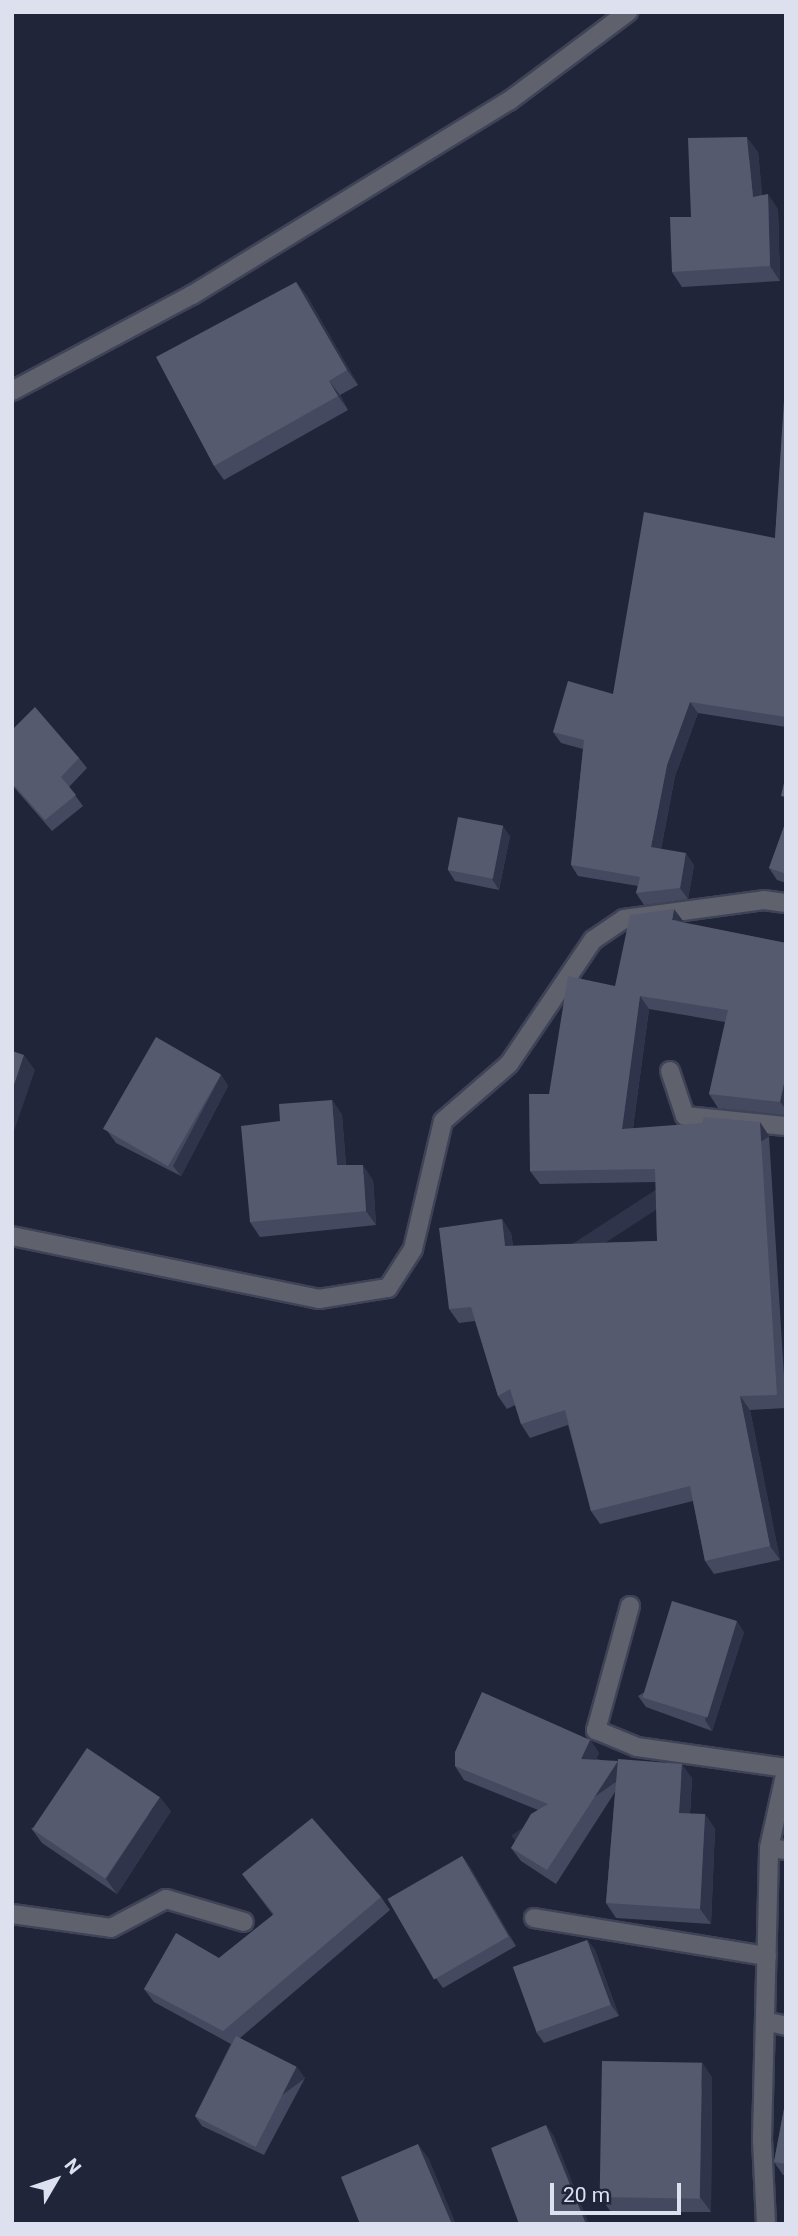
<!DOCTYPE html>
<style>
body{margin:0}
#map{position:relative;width:798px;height:2236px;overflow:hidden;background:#21253a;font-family:Roboto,sans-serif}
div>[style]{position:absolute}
.roads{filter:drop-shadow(2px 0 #3f4357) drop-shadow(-2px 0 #3f4357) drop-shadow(0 2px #3f4357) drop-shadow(0 -2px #3f4357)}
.minor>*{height:18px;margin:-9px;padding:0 9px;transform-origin:9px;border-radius:9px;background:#5f626d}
.tertiary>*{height:18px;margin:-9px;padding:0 9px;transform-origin:9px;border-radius:9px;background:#5f626d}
.wall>*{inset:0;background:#444960}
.shaded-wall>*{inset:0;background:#2f344a;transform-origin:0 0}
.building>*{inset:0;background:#555a6f;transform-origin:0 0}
span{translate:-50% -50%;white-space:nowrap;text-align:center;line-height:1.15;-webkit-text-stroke:5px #21253a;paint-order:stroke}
.frame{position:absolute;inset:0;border:14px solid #dde1ef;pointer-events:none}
.north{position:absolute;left:21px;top:2145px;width:70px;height:70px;-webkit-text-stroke:5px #21253a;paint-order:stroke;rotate:51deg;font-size:19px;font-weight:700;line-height:28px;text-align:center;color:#dde1ef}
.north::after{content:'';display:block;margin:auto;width:24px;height:32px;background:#dde1ef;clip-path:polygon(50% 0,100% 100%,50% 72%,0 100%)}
.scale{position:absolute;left:550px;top:2183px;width:131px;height:32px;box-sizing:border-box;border:4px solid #dde1ef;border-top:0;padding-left:9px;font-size:21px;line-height:24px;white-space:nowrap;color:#dde1ef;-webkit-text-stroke:5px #21253a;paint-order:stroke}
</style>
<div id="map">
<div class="roads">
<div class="minor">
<div style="left:670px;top:1071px;width:47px;rotate:71.6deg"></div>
<div style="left:685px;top:1116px;width:101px;rotate:5.7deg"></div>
<div style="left:12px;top:1236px;width:313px;rotate:11.6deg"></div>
<div style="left:319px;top:1299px;width:70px;rotate:-9.1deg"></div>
<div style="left:388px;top:1288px;width:46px;rotate:-57.3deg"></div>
<div style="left:413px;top:1249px;width:131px;rotate:-76.8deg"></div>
<div style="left:443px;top:1121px;width:87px;rotate:-40.8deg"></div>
<div style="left:509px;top:1064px;width:150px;rotate:-55.9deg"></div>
<div style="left:593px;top:940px;width:37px;rotate:-34deg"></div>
<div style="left:624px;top:919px;width:141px;rotate:-7.7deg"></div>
<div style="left:764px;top:900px;width:22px;rotate:8deg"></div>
<div style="left:630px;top:1606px;width:129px;rotate:105.3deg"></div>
<div style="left:596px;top:1730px;width:44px;rotate:22.5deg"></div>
<div style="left:637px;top:1747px;width:150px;rotate:8deg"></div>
<div style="left:769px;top:1848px;width:17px;rotate:7deg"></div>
<div style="left:12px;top:1914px;width:100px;rotate:8deg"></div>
<div style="left:111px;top:1928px;width:62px;rotate:-27.8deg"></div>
<div style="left:166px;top:1899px;width:81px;rotate:16.4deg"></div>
<div style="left:534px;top:1918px;width:236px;rotate:9.3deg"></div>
<div style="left:765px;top:2021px;width:22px;rotate:13deg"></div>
</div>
<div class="tertiary">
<div style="left:12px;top:391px;width:204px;rotate:-28.1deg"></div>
<div style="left:192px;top:295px;width:372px;rotate:-31.5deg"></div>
<div style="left:509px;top:101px;width:149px;rotate:-36.8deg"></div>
<div style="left:766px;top:2224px;width:85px;rotate:-92.7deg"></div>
<div style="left:762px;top:2139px;width:291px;rotate:-88.6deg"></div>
<div style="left:769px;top:1848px;width:79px;rotate:-77.6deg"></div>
</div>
</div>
<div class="wall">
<div style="clip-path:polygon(758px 152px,762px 195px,778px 209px,780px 281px,682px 287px,672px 272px,691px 217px)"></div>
<div style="clip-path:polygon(296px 282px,307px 296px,358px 385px,340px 395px,348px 410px,224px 480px,214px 466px)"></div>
<div style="clip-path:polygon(786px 385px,786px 727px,698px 713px,675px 776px,661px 849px,694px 865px,688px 899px,644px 905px,636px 893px,638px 886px,578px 876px,571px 865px,583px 749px,561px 743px,553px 732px,613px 694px,775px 538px)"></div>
<div style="clip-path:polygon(12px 730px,79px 758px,87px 768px,69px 787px,83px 806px,52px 831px,12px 785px)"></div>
<div style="clip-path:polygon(786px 821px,786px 883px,777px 880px,769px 868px)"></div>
<div style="clip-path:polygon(510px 836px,499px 890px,455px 881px,448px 870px)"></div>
<div style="clip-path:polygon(684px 923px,786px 943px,786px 1115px,718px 1108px,709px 1094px,725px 1022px,649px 1009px,633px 1128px,769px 1136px,786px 1408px,750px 1410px,780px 1560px,714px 1574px,705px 1561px,693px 1501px,600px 1524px,591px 1511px,568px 1425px,530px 1438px,521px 1424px,515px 1405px,507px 1409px,498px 1396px,475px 1321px,459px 1323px,449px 1309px,502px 1219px,511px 1233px,513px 1246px,657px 1241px,656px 1182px,540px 1184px,530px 1171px,549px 1094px,615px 986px)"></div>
<div style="clip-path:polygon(221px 1075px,228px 1086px,181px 1176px,116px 1143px,108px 1132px)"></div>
<div style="clip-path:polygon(332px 1100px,342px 1115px,346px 1165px,373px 1180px,376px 1225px,260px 1237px,250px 1222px,280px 1121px)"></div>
<div style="clip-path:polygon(744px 1632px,712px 1731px,646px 1707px,638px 1696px)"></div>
<div style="clip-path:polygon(590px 1740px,599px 1753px,596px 1759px,692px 1778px,690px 1814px,705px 1814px,715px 1829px,711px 1924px,616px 1918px,606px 1903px,615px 1792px,556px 1884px,521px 1861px,511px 1848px,538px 1810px,464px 1780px,455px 1766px)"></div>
<div style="clip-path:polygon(171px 1811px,117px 1894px,42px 1843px,31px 1828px)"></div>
<div style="clip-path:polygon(462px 1856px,470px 1867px,516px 1946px,443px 1988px,435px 1977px)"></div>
<div style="clip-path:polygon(242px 1874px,381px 1897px,390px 1910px,240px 2038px,305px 2078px,264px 2155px,202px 2126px,195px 2116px,231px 2044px,154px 2002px,144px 1989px,219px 1958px,273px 1915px)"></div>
<div style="clip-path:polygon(587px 1940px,595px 1950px,619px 2016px,544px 2043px,536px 2032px)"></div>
<div style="clip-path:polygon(712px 2077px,711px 2212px,611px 2212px,600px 2197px)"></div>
<div style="clip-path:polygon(786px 2098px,786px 2175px,783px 2175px,774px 2162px)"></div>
</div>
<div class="shaded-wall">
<div style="clip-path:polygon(747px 137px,758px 152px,764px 212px,753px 197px)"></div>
<div style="clip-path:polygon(768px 194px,778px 209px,780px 281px,770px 266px)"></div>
<div style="clip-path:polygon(296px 282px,307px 296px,358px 385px,347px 370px)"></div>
<div style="clip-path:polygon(329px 381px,340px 395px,348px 410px,338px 396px)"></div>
<div style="clip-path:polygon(690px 702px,698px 713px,675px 776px,659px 858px,651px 847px,667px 765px)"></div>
<div style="clip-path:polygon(503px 826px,510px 836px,499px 890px,492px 879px)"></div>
<div style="clip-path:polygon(686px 853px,694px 865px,688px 899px,680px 888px)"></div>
<div style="clip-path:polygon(674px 909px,684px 922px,672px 920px)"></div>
<div style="clip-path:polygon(640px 996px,649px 1009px,631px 1142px,622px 1129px)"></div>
<div style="clip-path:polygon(24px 1055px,35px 1070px,12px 1137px,12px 1091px)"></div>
<div style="clip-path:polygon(786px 1074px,786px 1109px,780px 1102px)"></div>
<div style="clip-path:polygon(221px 1075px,228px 1086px,181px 1176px,173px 1166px)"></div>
<div style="clip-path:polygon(332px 1100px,342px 1115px,347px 1179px,337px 1165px)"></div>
<div style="left:760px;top:1122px;width:17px;height:274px;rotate:57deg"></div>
<div style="clip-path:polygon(363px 1165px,373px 1180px,376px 1225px,366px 1211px)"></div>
<div style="clip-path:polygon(502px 1219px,511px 1233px,515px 1260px,505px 1246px)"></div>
<div style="clip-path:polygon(740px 1396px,750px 1410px,780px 1560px,770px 1546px)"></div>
<div style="clip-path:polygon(737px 1621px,744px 1632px,712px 1731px,705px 1720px)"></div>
<div style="clip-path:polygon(590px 1740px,599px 1753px,590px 1772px,581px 1759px)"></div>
<div style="left:618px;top:1761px;width:16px;height:130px;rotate:55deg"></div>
<div style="clip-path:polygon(682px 1764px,692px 1778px,689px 1828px,679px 1813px)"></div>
<div style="clip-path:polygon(160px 1797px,171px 1811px,117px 1894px,106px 1879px)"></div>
<div style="clip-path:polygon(705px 1814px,715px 1829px,711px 1924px,700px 1909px)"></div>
<div style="clip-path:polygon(462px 1856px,470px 1867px,516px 1946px,509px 1936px)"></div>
<div style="clip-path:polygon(587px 1940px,595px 1950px,619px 2016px,611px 2005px)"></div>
<div style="clip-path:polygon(702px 2062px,712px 2077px,711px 2212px,700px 2197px)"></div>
<div style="left:297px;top:2067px;width:14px;height:87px;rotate:54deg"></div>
<div style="clip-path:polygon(546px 2125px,554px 2136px,589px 2224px,586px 2224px)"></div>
<div style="clip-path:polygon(418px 2144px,429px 2159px,456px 2224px,452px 2224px)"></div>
</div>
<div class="building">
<div style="clip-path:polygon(747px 137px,753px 197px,768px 194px,770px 266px,672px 272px,670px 217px,691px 217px,688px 138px)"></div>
<div style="clip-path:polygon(296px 282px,347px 370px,329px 381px,338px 396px,214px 466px,156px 357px)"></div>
<div style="clip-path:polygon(785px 385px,786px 385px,786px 717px,690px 702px,667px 765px,651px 847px,686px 853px,680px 888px,636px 893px,640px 877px,571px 865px,584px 740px,553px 732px,568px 681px,613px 694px,644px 512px,775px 538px)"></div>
<div style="clip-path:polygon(35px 707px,79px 758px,61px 777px,76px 795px,45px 820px,12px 783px,12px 730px)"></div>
<div style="clip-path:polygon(786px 774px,786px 797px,781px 796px)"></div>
<div style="left:458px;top:817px;width:46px;height:54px;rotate:11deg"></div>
<div style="clip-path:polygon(786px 821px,786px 874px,769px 868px)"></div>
<div style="clip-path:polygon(674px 909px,672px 920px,786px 943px,786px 1074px,780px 1102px,709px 1094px,728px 1010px,640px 996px,622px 1129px,702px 1123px,704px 1117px,760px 1122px,777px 1395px,740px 1396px,770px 1546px,705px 1561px,690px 1486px,591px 1511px,565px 1410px,521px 1424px,510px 1389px,498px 1396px,471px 1307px,449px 1309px,439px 1228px,502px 1219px,505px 1246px,657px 1241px,655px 1169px,530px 1171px,529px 1094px,549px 1094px,568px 976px,615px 986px,630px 915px)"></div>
<div style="left:156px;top:1037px;width:75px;height:106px;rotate:30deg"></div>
<div style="clip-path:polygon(12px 1051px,24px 1055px,12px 1091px)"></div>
<div style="clip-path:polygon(332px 1100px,337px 1165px,363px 1165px,366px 1211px,250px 1222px,241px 1126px,280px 1121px,279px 1104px)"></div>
<div style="left:672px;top:1601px;width:68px;height:101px;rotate:17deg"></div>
<div style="clip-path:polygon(482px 1692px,590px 1740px,581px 1759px,618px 1761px,547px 1870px,511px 1848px,531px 1814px,548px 1804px,455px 1766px,455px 1752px)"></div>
<div style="left:87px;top:1748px;width:88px;height:98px;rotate:34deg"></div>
<div style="clip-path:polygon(618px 1759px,682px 1764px,679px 1813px,705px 1814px,700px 1909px,606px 1903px)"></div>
<div style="clip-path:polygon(312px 1818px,381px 1897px,223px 2031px,144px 1989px,176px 1933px,219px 1958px,274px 1914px,242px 1874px)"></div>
<div style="left:462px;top:1856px;width:93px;height:86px;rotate:60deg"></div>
<div style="left:587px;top:1940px;width:69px;height:79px;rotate:70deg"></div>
<div style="left:236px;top:2036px;width:68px;height:90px;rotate:27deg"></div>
<div style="left:602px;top:2061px;width:100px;height:136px;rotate:1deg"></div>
<div style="clip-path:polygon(786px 2098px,786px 2164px,774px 2162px)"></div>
<div style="clip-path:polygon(546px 2125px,586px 2224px,519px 2224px,491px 2148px)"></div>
<div style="clip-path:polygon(418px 2144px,452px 2224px,360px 2224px,341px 2177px)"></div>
</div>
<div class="frame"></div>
<div class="north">N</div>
<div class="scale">20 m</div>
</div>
